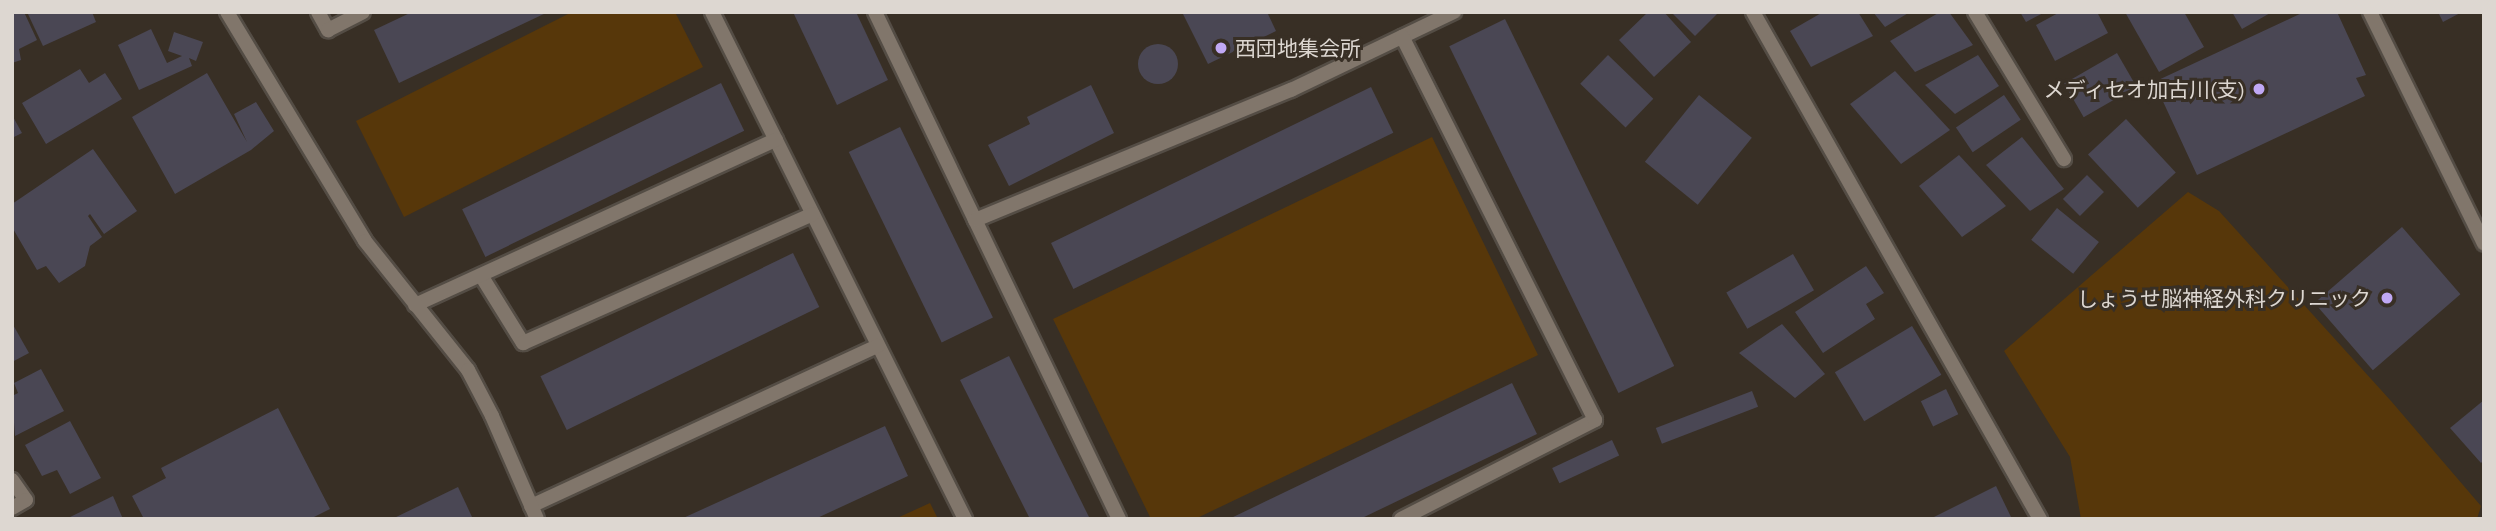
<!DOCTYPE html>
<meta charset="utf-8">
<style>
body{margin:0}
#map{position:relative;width:2496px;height:531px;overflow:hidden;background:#382f25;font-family:"IBM Plex Sans","Noto Sans JP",sans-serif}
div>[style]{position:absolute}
.green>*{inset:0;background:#57370a}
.building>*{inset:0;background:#4a4754;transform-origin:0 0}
.round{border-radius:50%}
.roads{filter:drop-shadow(2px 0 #544d45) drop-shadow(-2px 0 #544d45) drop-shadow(0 2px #544d45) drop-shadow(0 -2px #544d45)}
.service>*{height:14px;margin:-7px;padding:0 7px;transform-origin:7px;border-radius:7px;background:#81766b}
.minor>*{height:14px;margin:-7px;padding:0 7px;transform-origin:7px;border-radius:7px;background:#81766b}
.tertiary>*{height:14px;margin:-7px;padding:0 7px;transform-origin:7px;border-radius:7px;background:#81766b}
.dots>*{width:19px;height:19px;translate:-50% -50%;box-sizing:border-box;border:4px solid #382f25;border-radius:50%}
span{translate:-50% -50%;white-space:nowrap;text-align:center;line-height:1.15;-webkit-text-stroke:6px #382f25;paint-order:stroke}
.poi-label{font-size:21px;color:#ddd7d1}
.left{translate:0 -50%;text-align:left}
.right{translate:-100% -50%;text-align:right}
.frame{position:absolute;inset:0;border:14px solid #ddd7d1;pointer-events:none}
</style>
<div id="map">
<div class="green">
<div style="clip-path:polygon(572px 12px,675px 12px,703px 67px,404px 217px,356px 121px)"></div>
<div style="clip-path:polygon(1432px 137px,1538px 355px,1195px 519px,1151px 519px,1053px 319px)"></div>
<div style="clip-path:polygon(2188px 192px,2219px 211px,2391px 401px,2481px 506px,2477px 519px,2081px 519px,2070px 457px,2004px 351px)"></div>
<div style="clip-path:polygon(930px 503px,938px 519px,895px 519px)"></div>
</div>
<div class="building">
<div style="clip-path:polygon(12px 12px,24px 12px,37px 40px,19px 49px,21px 60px,12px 63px)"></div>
<div style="clip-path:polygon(27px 12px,92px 12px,96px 22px,43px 46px)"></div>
<div style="clip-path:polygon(412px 12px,548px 12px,399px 83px,374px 30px)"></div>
<div style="clip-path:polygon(793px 12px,856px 12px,888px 80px,837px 105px)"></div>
<div style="clip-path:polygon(1187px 12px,1267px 12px,1276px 31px,1208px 64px,1183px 14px)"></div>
<div style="clip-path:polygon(1648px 12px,1664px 12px,1691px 42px,1654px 77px,1619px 40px)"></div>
<div style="clip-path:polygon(1671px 12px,1719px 12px,1695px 36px)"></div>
<div style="clip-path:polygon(1823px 12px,1858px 12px,1873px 36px,1811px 67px,1790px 31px)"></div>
<div style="clip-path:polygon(1873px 12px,1910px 12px,1885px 27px)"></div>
<div style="clip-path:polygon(1940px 12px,1949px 12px,1973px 45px,1915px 72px,1890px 41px)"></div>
<div style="clip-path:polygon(2020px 12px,2045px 12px,2026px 22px)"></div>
<div style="clip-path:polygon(2060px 12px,2097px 12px,2108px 33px,2055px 61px,2036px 25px)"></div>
<div style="clip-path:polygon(2125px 12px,2184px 12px,2204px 47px,2159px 72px)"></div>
<div style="clip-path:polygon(2232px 12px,2272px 12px,2242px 29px)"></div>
<div style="clip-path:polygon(2304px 12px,2337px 12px,2366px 75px,2356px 78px,2365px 96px,2197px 175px,2154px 82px)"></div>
<div style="clip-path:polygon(2438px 12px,2462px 12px,2443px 22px)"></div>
<div style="left:1505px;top:19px;width:386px;height:62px;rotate:64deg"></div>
<div style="clip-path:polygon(151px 29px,167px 63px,182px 56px,168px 51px,174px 32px,203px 42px,196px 61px,189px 58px,192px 66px,139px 90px,118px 45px)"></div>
<div class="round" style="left:1138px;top:44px;width:40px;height:40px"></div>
<div style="left:2117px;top:53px;width:39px;height:61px;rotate:60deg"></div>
<div style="left:1608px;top:55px;width:63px;height:40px;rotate:44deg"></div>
<div style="clip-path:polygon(1978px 55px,1999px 86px,1955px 114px,1925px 85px)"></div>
<div style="clip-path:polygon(80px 69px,89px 83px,105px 73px,122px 99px,46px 144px,22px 103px)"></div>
<div style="clip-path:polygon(1895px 71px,1950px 130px,1901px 164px,1850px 104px)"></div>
<div style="clip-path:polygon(207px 73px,247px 142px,234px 114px,256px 102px,274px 131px,251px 150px,175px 194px,132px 117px)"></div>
<div style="left:721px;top:83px;width:53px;height:288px;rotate:64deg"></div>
<div style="clip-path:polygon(1091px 85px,1114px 133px,1009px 186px,988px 145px,1030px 124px,1027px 117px)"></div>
<div style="left:1371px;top:87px;width:51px;height:356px;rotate:64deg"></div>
<div style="left:1699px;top:95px;width:68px;height:86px;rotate:39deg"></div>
<div style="left:2004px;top:95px;width:30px;height:58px;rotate:56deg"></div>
<div style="clip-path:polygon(12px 115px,22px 133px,12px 138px)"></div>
<div style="left:2126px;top:119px;width:73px;height:52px;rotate:47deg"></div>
<div style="left:900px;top:127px;width:212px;height:57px;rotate:64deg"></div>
<div style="clip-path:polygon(2022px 137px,2064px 189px,2030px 211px,1986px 165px)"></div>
<div style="clip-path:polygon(93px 149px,137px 211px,104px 234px,90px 214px,88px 216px,102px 237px,90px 246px,85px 266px,59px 283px,46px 266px,37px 270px,12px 227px,12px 204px)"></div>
<div style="clip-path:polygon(1959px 155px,2006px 206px,1962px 237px,1919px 186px)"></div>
<div style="left:2087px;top:175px;width:24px;height:34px;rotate:45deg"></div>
<div style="left:2057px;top:208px;width:54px;height:41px;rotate:39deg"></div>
<div style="left:2402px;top:227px;width:89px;height:116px;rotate:49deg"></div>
<div style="left:793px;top:253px;width:60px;height:281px;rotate:64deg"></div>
<div style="left:1793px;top:254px;width:42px;height:77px;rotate:60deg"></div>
<div style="clip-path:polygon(1866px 266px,1884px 293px,1866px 304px,1875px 319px,1823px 353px,1795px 312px)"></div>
<div style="clip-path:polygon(12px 323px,29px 353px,12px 362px)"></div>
<div style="clip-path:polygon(1782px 324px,1825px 374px,1795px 398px,1739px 353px)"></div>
<div style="left:1912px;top:326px;width:57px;height:90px;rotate:59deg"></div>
<div style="clip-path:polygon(1009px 356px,1090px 519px,1030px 519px,960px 380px)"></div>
<div style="clip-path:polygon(41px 369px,64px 411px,15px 436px,12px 396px,18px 393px,14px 383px)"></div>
<div style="clip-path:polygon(1512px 383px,1537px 434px,1360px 519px,1229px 519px)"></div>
<div style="left:1946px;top:389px;width:28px;height:28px;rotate:64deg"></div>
<div style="left:1752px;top:391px;width:17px;height:103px;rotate:69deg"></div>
<div style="clip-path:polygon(2484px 400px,2484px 460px,2481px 463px,2450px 428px)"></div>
<div style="clip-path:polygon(278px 408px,330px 509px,310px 519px,144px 519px,132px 496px,166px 478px,161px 468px)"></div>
<div style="clip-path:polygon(70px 421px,101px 478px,70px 494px,57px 470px,42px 476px,25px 445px)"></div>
<div style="clip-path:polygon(885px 426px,908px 476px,815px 519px,681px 519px)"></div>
<div style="left:1612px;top:440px;width:17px;height:66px;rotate:65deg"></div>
<div style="clip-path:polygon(1996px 486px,2012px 519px,1930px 519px)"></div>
<div style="clip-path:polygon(458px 487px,473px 519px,392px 519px)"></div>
<div style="clip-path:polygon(113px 496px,123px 519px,66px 519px)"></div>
</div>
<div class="roads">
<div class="service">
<div style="left:318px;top:12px;width:21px;rotate:61deg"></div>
<div style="left:328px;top:30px;width:39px;rotate:-27deg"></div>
<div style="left:712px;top:12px;width:567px;rotate:63.48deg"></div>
<div style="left:875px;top:12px;width:563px;rotate:64.3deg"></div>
<div style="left:975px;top:220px;width:342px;rotate:-22.4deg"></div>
<div style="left:1291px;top:90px;width:181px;rotate:-25.6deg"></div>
<div style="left:482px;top:277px;width:78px;rotate:58.2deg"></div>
<div style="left:523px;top:343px;width:317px;rotate:-24deg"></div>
<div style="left:415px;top:305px;width:397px;rotate:-24.6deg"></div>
<div style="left:531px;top:506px;width:382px;rotate:-24.8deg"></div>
<div style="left:1401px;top:519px;width:218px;rotate:-27deg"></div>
<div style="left:1595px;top:420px;width:429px;rotate:-116.7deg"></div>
</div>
<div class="minor">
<div style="left:227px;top:12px;width:267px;rotate:58.9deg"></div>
<div style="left:365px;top:241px;width:165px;rotate:51.4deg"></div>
<div style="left:468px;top:370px;width:52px;rotate:62.4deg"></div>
<div style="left:492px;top:416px;width:112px;rotate:66.4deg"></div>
<div style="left:1753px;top:12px;width:583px;rotate:60.49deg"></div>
<div style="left:1975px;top:12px;width:172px;rotate:58.8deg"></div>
<div style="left:12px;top:480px;width:24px;rotate:55deg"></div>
<div style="left:26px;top:500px;width:16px;rotate:150deg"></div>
</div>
<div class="tertiary">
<div style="left:2370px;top:12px;width:258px;rotate:63.8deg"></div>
</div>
</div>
<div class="dots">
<div style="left:1221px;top:48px;background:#c0a8f4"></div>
<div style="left:2259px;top:89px;background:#c0a8f4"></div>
<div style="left:2387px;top:298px;background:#c0a8f4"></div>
</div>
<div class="poi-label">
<span class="left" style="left:1235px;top:48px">西団地集会所</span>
<span class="right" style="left:2245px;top:89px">メディセオ加古川(支)</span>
<span class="right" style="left:2371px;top:298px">しょうせ脳神経外科クリニック</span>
</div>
<div class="frame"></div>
</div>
